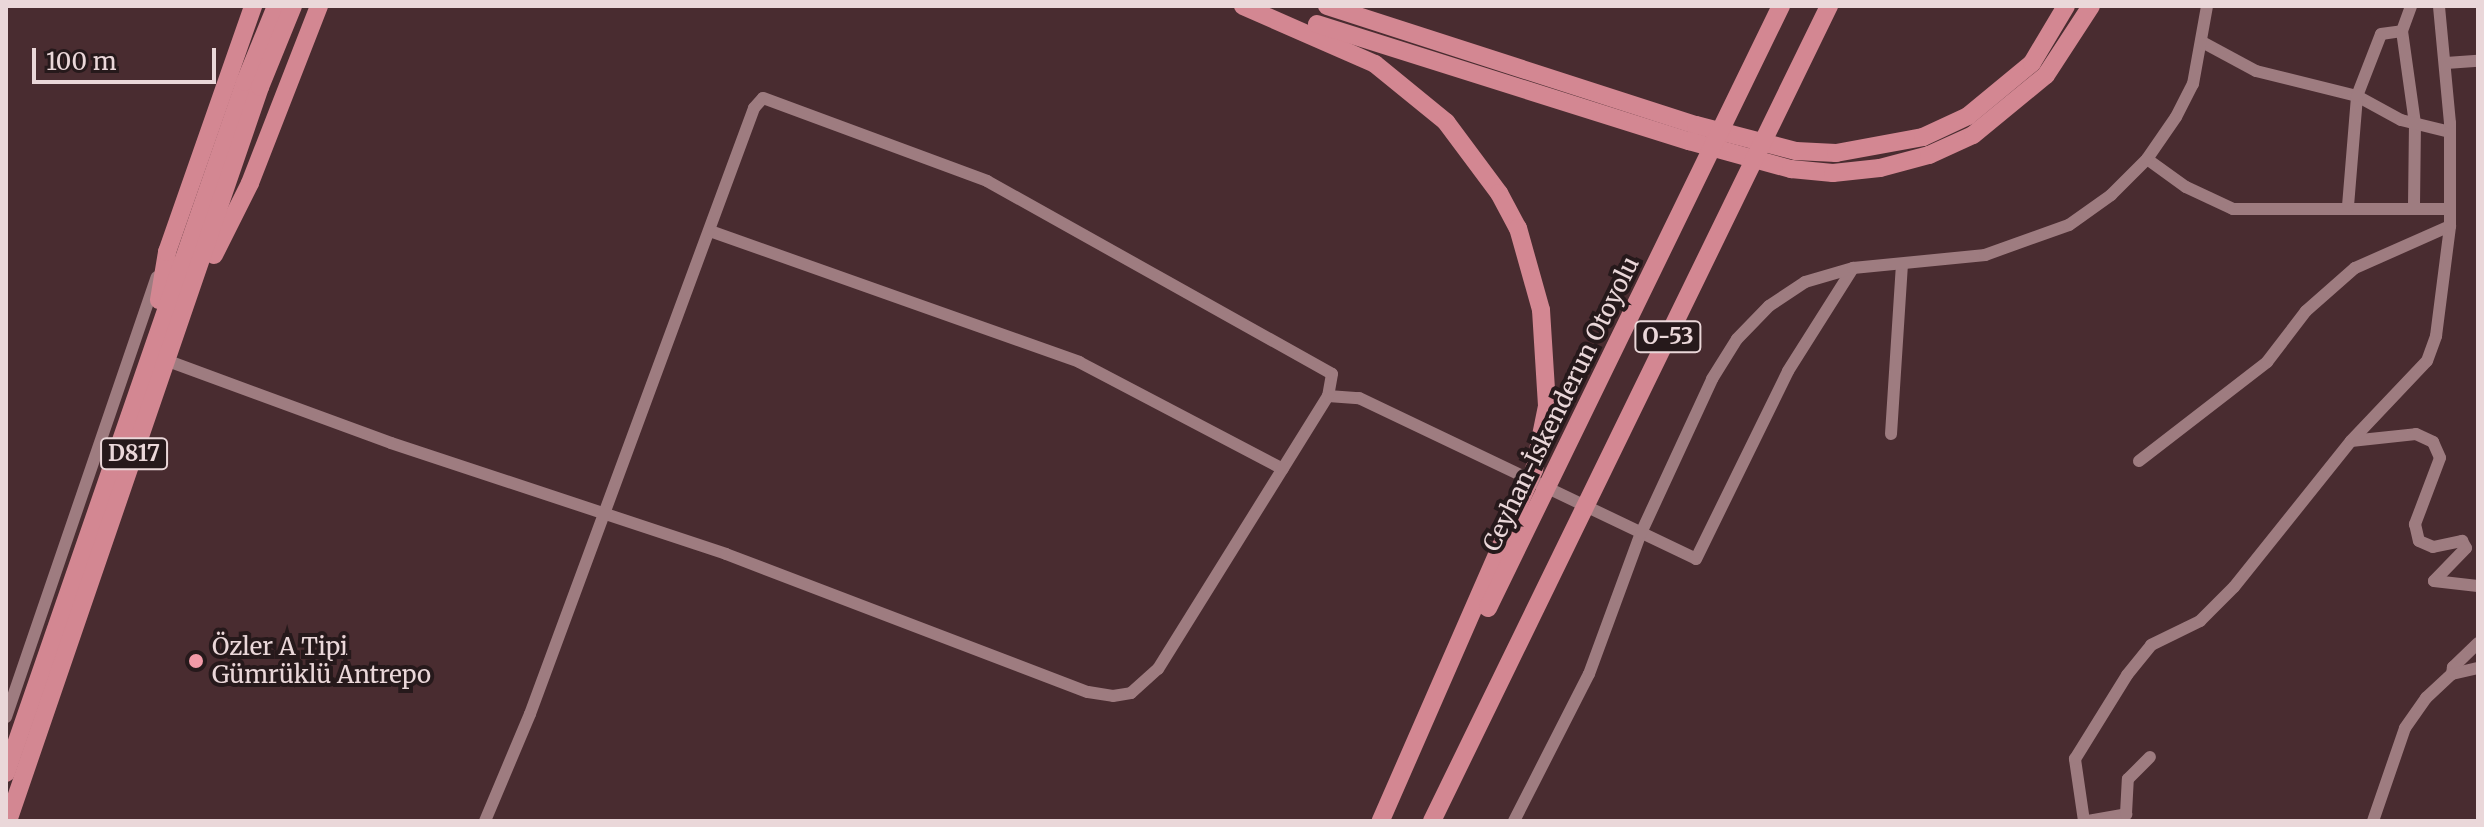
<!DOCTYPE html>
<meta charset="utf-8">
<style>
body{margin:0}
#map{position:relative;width:2484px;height:827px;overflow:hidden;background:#492c30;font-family:Merriweather,serif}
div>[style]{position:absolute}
.minor>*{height:12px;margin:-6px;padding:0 6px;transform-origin:6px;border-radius:6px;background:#9e7c80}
.highway>*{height:18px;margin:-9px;padding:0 9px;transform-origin:9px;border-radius:9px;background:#d38792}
.dots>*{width:22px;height:22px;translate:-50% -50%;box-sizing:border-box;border:4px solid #26191b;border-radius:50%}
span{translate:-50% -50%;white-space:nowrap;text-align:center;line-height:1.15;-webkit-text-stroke:8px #26191b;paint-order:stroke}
.shield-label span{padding:2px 6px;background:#26191b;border:2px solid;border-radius:6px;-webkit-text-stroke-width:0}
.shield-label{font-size:22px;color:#ead7d9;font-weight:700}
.street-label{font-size:24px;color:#ead7d9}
.poi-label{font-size:24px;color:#ead7d9}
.left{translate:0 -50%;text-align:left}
.frame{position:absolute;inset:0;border:8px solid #ead7d9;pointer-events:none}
.scale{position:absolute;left:32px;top:48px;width:184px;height:36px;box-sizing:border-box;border:4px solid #ead7d9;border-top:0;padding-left:10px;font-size:24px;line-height:28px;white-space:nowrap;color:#ead7d9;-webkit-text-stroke:6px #26191b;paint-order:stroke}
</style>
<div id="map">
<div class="minor">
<div style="left:2402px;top:31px;width:93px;rotate:82deg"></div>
<div style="left:2415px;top:123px;width:83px;rotate:90.7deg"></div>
<div style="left:2204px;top:43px;width:59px;rotate:28.3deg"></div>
<div style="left:2256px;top:71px;width:104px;rotate:13.9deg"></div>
<div style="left:2357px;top:96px;width:50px;rotate:28.6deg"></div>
<div style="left:2401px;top:120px;width:50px;rotate:13.8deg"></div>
<div style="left:2446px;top:63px;width:32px;rotate:-4deg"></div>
<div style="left:2147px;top:159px;width:48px;rotate:35.7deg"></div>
<div style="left:2186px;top:187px;width:52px;rotate:25.1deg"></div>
<div style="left:2233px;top:209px;width:217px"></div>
<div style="left:2348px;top:206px;width:110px;rotate:-85.3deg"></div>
<div style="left:2357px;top:96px;width:66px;rotate:-68.8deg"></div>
<div style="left:2381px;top:34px;width:21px;rotate:-8deg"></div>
<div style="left:2402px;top:31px;width:27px;rotate:-70deg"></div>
<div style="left:710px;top:231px;width:392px;rotate:19.5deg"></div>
<div style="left:1079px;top:362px;width:230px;rotate:27.7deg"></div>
<div style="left:160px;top:358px;width:246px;rotate:20.2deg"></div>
<div style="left:391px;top:443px;width:353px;rotate:18.3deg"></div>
<div style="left:726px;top:554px;width:387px;rotate:20.9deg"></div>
<div style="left:1088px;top:692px;width:25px;rotate:9deg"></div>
<div style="left:1113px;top:696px;width:18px;rotate:-9deg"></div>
<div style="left:1131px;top:693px;width:36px;rotate:-42deg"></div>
<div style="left:1158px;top:669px;width:322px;rotate:-58.1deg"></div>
<div style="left:1328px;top:396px;width:31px;rotate:4deg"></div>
<div style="left:1359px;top:398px;width:373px;rotate:25.5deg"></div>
<div style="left:1696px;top:559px;width:209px;rotate:-63.9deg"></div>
<div style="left:1788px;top:371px;width:122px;rotate:-57.7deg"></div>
<div style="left:1891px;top:434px;width:170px;rotate:-86.3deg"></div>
<div style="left:2351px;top:441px;width:65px;rotate:-6.1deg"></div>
<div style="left:2416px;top:434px;width:19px;rotate:25deg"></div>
<div style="left:2433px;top:442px;width:17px;rotate:66deg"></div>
<div style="left:2440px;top:458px;width:71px;rotate:110.7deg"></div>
<div style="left:2415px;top:524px;width:17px;rotate:77deg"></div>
<div style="left:2419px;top:541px;width:15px;rotate:23deg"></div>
<div style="left:2433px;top:547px;width:30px;rotate:-12deg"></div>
<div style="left:2462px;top:541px;width:8px;rotate:60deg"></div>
<div style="left:2466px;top:548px;width:46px;rotate:134.1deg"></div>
<div style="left:2434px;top:581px;width:44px;rotate:6.5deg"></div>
<div style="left:2139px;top:461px;width:162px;rotate:-37.7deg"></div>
<div style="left:2267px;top:362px;width:64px;rotate:-52.6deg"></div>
<div style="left:2306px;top:311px;width:65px;rotate:-41.3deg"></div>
<div style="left:2355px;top:268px;width:104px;rotate:-23.9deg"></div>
<div style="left:2478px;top:643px;width:35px;rotate:136deg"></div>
<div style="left:2453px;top:667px;width:7px;rotate:98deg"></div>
<div style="left:2452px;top:674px;width:27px;rotate:-13deg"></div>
<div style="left:6px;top:717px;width:465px;rotate:-71.1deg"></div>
<div style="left:485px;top:821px;width:116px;rotate:-67.2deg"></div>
<div style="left:530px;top:714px;width:646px;rotate:-69.71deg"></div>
<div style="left:754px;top:108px;width:13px;rotate:-48deg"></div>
<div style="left:763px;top:98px;width:239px;rotate:20.3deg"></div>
<div style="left:987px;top:181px;width:395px;rotate:29.2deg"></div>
<div style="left:1332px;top:374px;width:22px;rotate:100deg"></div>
<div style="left:1514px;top:821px;width:165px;rotate:-63deg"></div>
<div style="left:1589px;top:674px;width:150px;rotate:-69.8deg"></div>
<div style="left:1641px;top:533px;width:170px;rotate:-65.2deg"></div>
<div style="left:1712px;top:379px;width:47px;rotate:-58deg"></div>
<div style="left:1737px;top:339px;width:46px;rotate:-45.9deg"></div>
<div style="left:1769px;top:306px;width:43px;rotate:-33.7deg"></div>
<div style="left:1805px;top:282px;width:50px;rotate:-16.3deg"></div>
<div style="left:1853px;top:268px;width:133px;rotate:-5.6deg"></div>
<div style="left:1985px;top:255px;width:89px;rotate:-19.7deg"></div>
<div style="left:2069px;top:225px;width:52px;rotate:-35.5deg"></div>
<div style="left:2111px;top:195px;width:51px;rotate:-45deg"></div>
<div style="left:2147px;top:159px;width:51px;rotate:-55.4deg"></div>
<div style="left:2176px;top:117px;width:37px;rotate:-63deg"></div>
<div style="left:2193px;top:84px;width:79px;rotate:-79.8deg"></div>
<div style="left:2084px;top:821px;width:63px;rotate:-98.3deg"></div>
<div style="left:2075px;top:759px;width:99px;rotate:-58.2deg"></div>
<div style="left:2127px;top:675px;width:38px;rotate:-51deg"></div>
<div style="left:2151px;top:645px;width:55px;rotate:-26.1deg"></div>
<div style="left:2200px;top:621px;width:48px;rotate:-45deg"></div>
<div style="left:2234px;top:587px;width:187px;rotate:-51.3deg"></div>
<div style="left:2351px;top:441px;width:110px;rotate:-46.5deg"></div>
<div style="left:2427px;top:361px;width:27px;rotate:-70deg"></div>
<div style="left:2436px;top:336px;width:111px;rotate:-82.7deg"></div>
<div style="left:2450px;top:226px;width:103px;rotate:-90deg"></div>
<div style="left:2450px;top:123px;width:118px;rotate:-95.4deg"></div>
<div style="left:2088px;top:821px;width:39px;rotate:-10deg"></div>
<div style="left:2126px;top:814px;width:35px;rotate:-87deg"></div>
<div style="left:2128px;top:779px;width:31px;rotate:-45deg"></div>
<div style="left:2373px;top:821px;width:98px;rotate:-71deg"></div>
<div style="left:2405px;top:728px;width:37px;rotate:-55deg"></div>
<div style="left:2426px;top:698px;width:35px;rotate:-43deg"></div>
</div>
<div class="highway">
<div style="left:1243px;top:6px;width:144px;rotate:23.7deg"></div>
<div style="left:1375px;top:64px;width:92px;rotate:39.2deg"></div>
<div style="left:1446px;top:122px;width:89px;rotate:53.3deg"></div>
<div style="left:1499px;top:193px;width:40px;rotate:62deg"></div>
<div style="left:1518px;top:228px;width:85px;rotate:74.3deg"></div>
<div style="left:1541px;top:310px;width:96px;rotate:86.4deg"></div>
<div style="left:1547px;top:406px;width:65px;rotate:101.5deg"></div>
<div style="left:1534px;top:470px;width:383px;rotate:113.6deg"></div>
<div style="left:1327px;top:6px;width:388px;rotate:17.9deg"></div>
<div style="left:1696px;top:125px;width:103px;rotate:14.6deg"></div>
<div style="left:1796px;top:151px;width:40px;rotate:2.9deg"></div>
<div style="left:1836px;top:153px;width:88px;rotate:-10.4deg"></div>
<div style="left:1923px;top:137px;width:50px;rotate:-25deg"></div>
<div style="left:1968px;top:116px;width:83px;rotate:-39.6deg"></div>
<div style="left:2032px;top:63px;width:66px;rotate:-59.2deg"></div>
<div style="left:1317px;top:24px;width:390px;rotate:17.5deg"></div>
<div style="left:1689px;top:141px;width:106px;rotate:15.4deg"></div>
<div style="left:1791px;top:169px;width:42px;rotate:5.4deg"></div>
<div style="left:1833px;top:173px;width:47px;rotate:-6.1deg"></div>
<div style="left:1880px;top:168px;width:51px;rotate:-14.9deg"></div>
<div style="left:1929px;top:155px;width:48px;rotate:-24.4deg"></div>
<div style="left:1973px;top:135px;width:94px;rotate:-39.4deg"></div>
<div style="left:2046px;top:75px;width:82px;rotate:-56.9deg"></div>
<div style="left:214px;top:255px;width:80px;rotate:-63.4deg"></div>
<div style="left:250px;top:183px;width:190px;rotate:-68.7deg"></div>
<div style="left:159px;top:300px;width:49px;rotate:-80.5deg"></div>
<div style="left:167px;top:252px;width:261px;rotate:-70.7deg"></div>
<div style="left:1488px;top:608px;width:670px;rotate:-64.05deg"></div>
<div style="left:6px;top:773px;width:731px;rotate:-70.92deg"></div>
<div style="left:245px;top:82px;width:82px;rotate:-67.8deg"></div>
<div style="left:8px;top:821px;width:776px;rotate:-71.05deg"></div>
<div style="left:260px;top:87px;width:87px;rotate:-67.8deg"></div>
<div style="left:1432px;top:821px;width:907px;rotate:-64.03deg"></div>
</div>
<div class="dots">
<div style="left:196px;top:661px;background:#f39aa8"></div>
</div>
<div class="shield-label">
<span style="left:1668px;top:337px">O-53</span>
<span style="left:134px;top:454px">D817</span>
</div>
<div class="street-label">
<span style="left:1561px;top:404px;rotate:-64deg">Ceyhan-İskenderun Otoyolu</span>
</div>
<div class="poi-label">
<span class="left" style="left:212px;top:661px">Özler A Tipi<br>Gümrüklü Antrepo</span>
</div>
<div class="frame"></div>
<div class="scale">100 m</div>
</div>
